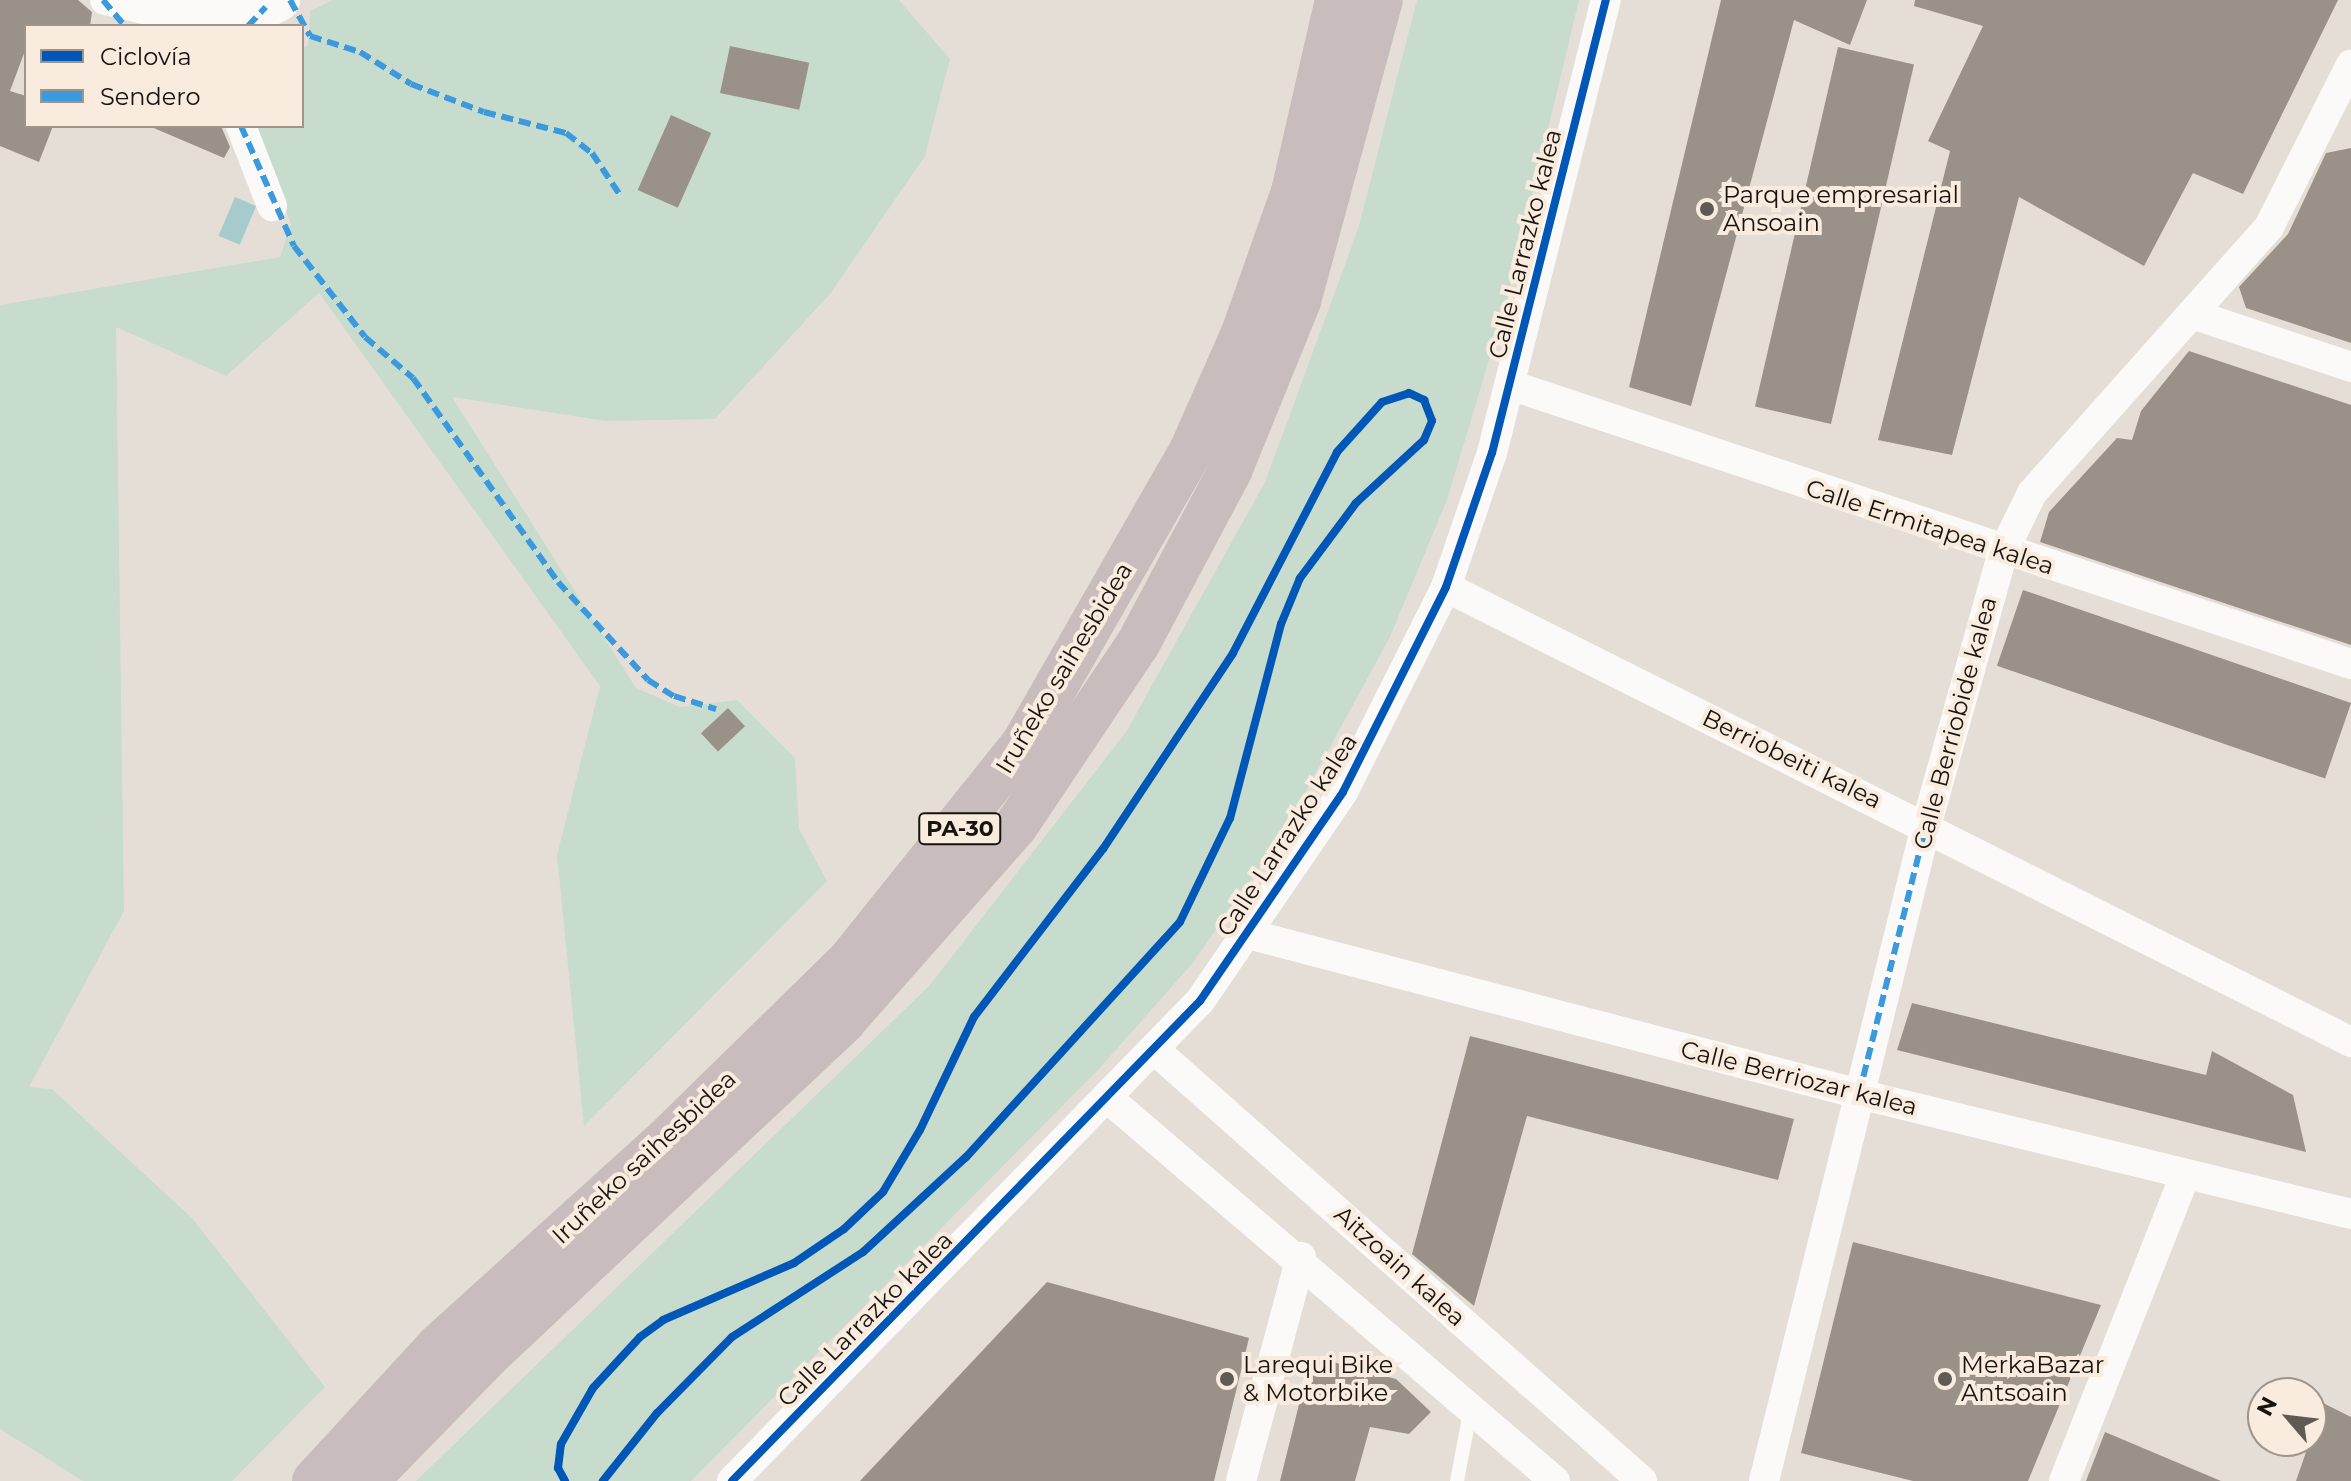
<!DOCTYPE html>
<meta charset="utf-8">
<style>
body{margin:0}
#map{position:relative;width:2351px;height:1481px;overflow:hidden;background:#e5ded7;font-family:Montserrat,sans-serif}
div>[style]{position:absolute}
.green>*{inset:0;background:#c8dccd}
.water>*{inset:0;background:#a7cacc;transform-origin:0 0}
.building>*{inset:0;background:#9a9289;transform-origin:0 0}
.lane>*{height:14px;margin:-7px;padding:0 7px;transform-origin:7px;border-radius:7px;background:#fbfaf9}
.street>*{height:30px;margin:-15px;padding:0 15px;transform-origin:15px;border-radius:15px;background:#fbfaf9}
.secondary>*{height:42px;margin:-21px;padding:0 21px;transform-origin:21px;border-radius:21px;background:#fbfaf9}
.highway>*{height:44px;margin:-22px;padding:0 22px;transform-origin:22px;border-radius:22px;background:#c9bcbc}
.quiet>*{height:6px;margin-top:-3px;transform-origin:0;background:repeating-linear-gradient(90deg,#3b9ade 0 12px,transparent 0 18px)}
.cycleway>*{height:8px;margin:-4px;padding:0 4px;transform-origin:4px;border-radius:4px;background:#0057b8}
.dots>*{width:22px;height:22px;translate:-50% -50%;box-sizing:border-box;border:4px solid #f9ebde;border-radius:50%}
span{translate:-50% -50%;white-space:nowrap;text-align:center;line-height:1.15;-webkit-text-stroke:8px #f9ebde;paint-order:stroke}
.shield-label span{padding:2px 6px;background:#f9ebde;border:2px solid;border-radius:6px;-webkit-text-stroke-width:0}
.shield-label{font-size:22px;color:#17130e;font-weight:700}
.poi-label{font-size:24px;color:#17130e}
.left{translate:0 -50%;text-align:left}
.street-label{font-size:24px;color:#17130e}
.legend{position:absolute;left:24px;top:24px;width:280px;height:104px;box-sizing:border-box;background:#f9ebde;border:2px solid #9f958b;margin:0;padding:10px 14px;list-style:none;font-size:24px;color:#17130e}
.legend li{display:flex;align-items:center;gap:16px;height:40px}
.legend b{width:40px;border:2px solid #9f958b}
.north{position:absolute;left:2247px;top:1377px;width:80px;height:80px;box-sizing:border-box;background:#f9ebde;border:2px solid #9f958b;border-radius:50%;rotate:298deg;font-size:22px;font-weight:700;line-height:32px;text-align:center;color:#17130e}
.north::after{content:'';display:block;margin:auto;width:28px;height:36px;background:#5f5a54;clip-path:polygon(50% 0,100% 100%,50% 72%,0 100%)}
</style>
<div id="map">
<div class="green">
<div style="clip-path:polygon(333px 0,899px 0,950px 59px,925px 156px,830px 294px,715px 419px,605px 421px,452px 397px,636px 688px,680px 707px,737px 700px,795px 758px,799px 829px,827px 881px,584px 1126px,557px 855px,600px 686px,319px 293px,226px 376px,116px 327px,124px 911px,29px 1087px,52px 1089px,192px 1218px,325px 1387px,232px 1481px,83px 1481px,0 1429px,0 305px,280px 257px,291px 224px,254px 126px,302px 126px,302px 47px,308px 46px,310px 11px)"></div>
<div style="clip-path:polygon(1417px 0,1579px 0,1506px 304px,1447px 500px,1390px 637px,1281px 837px,1192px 964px,1098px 1070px,691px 1481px,416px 1481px,929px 986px,1126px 732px,1265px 482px,1358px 229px)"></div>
</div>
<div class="water">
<div style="left:235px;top:197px;width:23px;height:42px;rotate:23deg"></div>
</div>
<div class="building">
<div style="clip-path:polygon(0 0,78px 0,92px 12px,90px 26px,26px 26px,26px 48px,10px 91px,26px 96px,26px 126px,53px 126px,39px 162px,0 146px)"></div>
<div style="clip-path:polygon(1721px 0,1867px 0,1850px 45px,1794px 20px,1691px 406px,1629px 387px)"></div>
<div style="clip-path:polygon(1915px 0,2338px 0,2243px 194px,2193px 173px,2144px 266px,2019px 197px,1952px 455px,1878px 440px,1950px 151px,1928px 141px,1983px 26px,1914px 6px)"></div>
<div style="left:730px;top:46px;width:81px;height:48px;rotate:12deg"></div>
<div style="left:1838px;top:47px;width:78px;height:369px;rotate:13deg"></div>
<div style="left:671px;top:115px;width:44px;height:82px;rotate:24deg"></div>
<div style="clip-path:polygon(149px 126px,221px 126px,230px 147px,224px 158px)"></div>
<div style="clip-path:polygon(2351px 148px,2351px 343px,2246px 308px,2239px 287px,2288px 234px,2326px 153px)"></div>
<div style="clip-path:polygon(2189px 351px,2351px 405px,2351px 645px,2040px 542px,2049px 512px,2117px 438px,2132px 440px,2141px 411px)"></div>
<div style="left:2023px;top:590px;width:347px;height:80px;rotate:19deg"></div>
<div style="left:728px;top:708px;width:25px;height:37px;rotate:47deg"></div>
<div style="clip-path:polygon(1912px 1003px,2206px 1075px,2212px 1051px,2293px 1095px,2306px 1152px,1897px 1050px)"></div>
<div style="clip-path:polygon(1470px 1036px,1794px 1119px,1778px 1180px,1527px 1116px,1474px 1306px,1412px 1254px)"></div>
<div style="clip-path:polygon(1853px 1242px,2101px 1305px,2028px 1481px,1913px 1481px,1801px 1453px)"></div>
<div style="clip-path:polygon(1047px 1282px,1249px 1338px,1214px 1481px,860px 1481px)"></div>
<div style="clip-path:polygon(1311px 1356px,1396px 1379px,1431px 1412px,1409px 1434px,1370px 1427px,1355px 1481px,1280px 1481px)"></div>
<div style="clip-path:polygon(2323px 1403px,2351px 1417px,2351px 1481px,2296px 1481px)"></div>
<div style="clip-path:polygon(2105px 1432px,2221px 1481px,2086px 1481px)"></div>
</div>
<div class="lane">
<div style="left:1457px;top:1481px;width:75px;rotate:-79.3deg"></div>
</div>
<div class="street">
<div style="left:105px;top:0;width:66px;rotate:13.2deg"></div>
<div style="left:169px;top:15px;width:97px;rotate:-4.7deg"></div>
<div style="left:241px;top:126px;width:86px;rotate:68.8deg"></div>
<div style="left:2192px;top:314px;width:168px;rotate:18.4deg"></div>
<div style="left:1510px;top:385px;width:886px;rotate:18.35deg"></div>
<div style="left:1446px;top:587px;width:1013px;rotate:26.69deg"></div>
<div style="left:1248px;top:934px;width:632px;rotate:14.67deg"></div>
<div style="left:1859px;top:1094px;width:506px;rotate:13.71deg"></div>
<div style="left:1156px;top:1051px;width:649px;rotate:41.5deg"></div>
<div style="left:1110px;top:1100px;width:586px;rotate:40.57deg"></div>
<div style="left:732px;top:1481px;width:670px;rotate:-45.73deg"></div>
<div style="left:1200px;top:1001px;width:253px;rotate:-55.6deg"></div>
<div style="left:1343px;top:792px;width:229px;rotate:-63.3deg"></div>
<div style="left:1446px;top:587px;width:142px;rotate:-71.1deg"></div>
<div style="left:1492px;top:453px;width:467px;rotate:-75.9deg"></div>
<div style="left:1241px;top:1481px;width:232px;rotate:-75deg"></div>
<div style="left:1764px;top:1481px;width:675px;rotate:-76.11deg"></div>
<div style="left:1926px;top:826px;width:285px;rotate:-74.3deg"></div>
<div style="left:2003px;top:552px;width:66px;rotate:-63.8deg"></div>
<div style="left:2032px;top:493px;width:356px;rotate:-48.3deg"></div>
<div style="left:2269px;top:227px;width:182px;rotate:-63.2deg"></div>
<div style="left:2064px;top:1481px;width:329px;rotate:-68.4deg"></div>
</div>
<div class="secondary">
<div style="left:266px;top:7px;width:15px;rotate:-28deg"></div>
</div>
<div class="highway">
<div style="left:314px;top:1481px;width:183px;rotate:-47.4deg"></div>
<div style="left:438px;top:1346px;width:307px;rotate:-42.1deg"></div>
<div style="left:666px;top:1140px;width:256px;rotate:-44.4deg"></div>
<div style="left:849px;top:961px;width:278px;rotate:-51.3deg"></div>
<div style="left:1023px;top:744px;width:338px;rotate:-60.2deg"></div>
<div style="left:1191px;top:451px;width:129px;rotate:-66.2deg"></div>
<div style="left:1243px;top:333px;width:150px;rotate:-70.5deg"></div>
<div style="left:1293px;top:192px;width:197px;rotate:-77.1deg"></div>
<div style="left:366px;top:1481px;width:180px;rotate:-45.7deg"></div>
<div style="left:492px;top:1352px;width:483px;rotate:-43.2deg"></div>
<div style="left:844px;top:1021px;width:260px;rotate:-48.6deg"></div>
<div style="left:1016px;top:826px;width:219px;rotate:-56.2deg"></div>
<div style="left:1138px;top:644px;width:196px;rotate:-62deg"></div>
<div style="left:1230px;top:471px;width:183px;rotate:-67.9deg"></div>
<div style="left:1299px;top:301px;width:312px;rotate:-74.8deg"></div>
</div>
<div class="quiet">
<div style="left:103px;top:0;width:34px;rotate:50deg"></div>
<div style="left:290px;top:0;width:41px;rotate:60.9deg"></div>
<div style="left:310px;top:36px;width:52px;rotate:17.7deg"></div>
<div style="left:360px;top:52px;width:60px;rotate:32.1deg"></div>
<div style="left:411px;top:84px;width:78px;rotate:21deg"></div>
<div style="left:484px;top:112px;width:85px;rotate:14.4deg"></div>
<div style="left:566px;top:133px;width:33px;rotate:38deg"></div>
<div style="left:592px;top:153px;width:50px;rotate:56.3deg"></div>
<div style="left:248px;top:26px;width:26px;rotate:-47deg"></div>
<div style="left:241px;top:126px;width:131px;rotate:66.2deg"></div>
<div style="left:294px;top:246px;width:115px;rotate:52deg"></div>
<div style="left:365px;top:337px;width:63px;rotate:40.5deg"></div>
<div style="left:413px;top:378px;width:250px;rotate:54.6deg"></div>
<div style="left:558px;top:582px;width:133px;rotate:47.4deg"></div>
<div style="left:648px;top:680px;width:31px;rotate:32deg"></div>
<div style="left:674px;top:696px;width:44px;rotate:17.2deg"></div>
<div style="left:1859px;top:1094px;width:276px;rotate:-76deg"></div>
</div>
<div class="cycleway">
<div style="left:565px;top:1481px;width:15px;rotate:-118deg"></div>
<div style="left:558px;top:1468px;width:24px;rotate:-83deg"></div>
<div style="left:561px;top:1444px;width:64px;rotate:-60.3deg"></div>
<div style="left:593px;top:1388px;width:69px;rotate:-47.3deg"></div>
<div style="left:640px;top:1337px;width:29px;rotate:-36deg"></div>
<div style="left:663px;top:1320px;width:143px;rotate:-23.5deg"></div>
<div style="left:794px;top:1263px;width:60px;rotate:-34.2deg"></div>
<div style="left:844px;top:1229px;width:54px;rotate:-43.5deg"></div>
<div style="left:883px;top:1192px;width:72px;rotate:-59.2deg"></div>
<div style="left:920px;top:1130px;width:125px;rotate:-64.5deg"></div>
<div style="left:974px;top:1017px;width:212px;rotate:-52.5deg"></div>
<div style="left:1103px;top:849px;width:235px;rotate:-56.4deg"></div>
<div style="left:1233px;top:653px;width:226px;rotate:-62.6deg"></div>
<div style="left:1337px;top:452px;width:67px;rotate:-48deg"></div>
<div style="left:1382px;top:402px;width:28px;rotate:-18deg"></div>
<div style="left:1409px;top:393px;width:17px;rotate:25deg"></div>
<div style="left:1424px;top:400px;width:22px;rotate:69deg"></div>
<div style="left:1432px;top:421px;width:21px;rotate:113deg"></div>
<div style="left:1424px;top:440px;width:93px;rotate:137.2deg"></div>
<div style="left:1356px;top:503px;width:94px;rotate:126.7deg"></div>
<div style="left:1300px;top:578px;width:50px;rotate:112.4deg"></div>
<div style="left:1281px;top:624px;width:201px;rotate:104.7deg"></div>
<div style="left:1230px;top:818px;width:115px;rotate:115.7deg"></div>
<div style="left:1180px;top:922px;width:318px;rotate:132.3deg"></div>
<div style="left:966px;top:1157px;width:140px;rotate:137.3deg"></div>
<div style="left:863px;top:1252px;width:156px;rotate:147deg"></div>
<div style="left:732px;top:1337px;width:107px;rotate:134.6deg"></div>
<div style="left:657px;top:1413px;width:87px;rotate:128.5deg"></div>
<div style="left:732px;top:1481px;width:670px;rotate:-45.73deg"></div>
<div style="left:1200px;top:1001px;width:253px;rotate:-55.6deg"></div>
<div style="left:1343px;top:792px;width:229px;rotate:-63.3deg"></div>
<div style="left:1446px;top:587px;width:142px;rotate:-71.1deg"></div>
<div style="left:1492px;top:453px;width:467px;rotate:-75.9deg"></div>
</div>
<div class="dots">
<div style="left:1707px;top:209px;background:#5f5a54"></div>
<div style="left:1227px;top:1379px;background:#5f5a54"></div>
<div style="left:1945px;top:1379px;background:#5f5a54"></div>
</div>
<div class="shield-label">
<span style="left:960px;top:829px">PA-30</span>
</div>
<div class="poi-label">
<span class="left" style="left:1723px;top:209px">Parque empresarial<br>Ansoain</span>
<span class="left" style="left:1243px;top:1379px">Larequi Bike<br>&amp; Motorbike</span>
<span class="left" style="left:1961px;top:1379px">MerkaBazar<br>Antsoain</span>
</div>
<div class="street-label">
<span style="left:1525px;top:244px;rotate:-76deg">Calle Larrazko kalea</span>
<span style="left:1930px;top:527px;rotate:18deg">Calle Ermitapea kalea</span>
<span style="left:1064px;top:668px;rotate:-59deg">Iruñeko saihesbidea</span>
<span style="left:1955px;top:723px;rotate:-75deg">Calle Berriobide kalea</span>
<span style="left:1792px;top:759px;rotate:26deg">Berriobeiti kalea</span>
<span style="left:1287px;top:835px;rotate:-57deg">Calle Larrazko kalea</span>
<span style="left:1799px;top:1078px;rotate:14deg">Calle Berriozar kalea</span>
<span style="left:644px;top:1157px;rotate:-43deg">Iruñeko saihesbidea</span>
<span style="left:1400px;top:1266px;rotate:42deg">Aitzoain kalea</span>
<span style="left:865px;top:1319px;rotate:-45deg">Calle Larrazko kalea</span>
</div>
<ul class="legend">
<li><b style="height:10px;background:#0057b8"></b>Ciclovía</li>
<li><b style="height:10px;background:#3b9ade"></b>Sendero</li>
</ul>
<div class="north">N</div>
</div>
